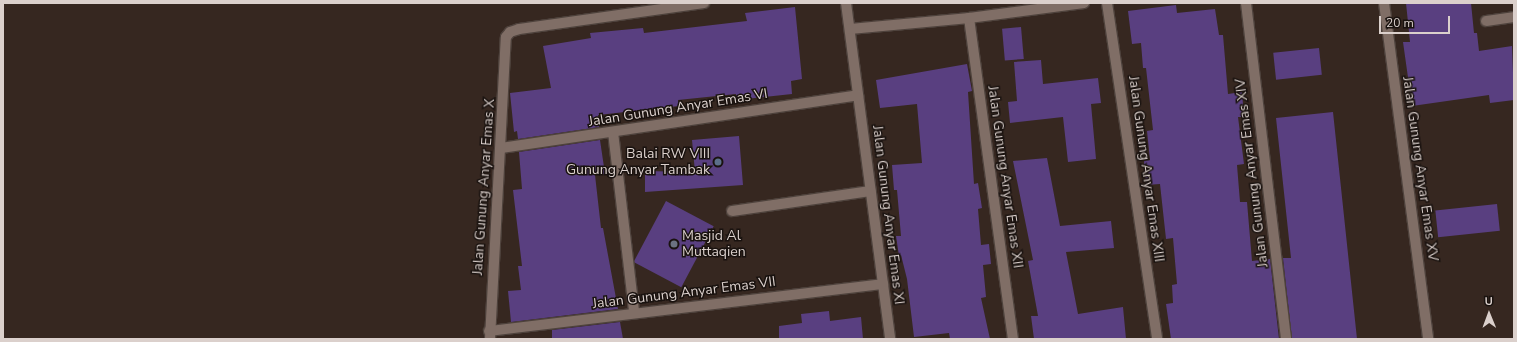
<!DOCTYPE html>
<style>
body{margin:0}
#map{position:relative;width:1517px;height:342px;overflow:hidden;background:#362720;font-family:"Nunito Sans",sans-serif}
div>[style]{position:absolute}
.building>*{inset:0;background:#593f80;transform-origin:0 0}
.roads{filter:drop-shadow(1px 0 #4e423c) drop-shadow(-1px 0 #4e423c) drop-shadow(0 1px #4e423c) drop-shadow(0 -1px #4e423c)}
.minor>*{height:10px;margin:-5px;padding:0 5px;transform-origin:5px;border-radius:5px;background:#806e66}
.dots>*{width:11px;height:11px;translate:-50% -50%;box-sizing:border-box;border:2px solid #19120f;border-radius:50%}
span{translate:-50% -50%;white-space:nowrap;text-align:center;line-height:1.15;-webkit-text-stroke:3px #19120f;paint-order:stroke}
.street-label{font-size:14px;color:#dbd0cc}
.poi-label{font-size:14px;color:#dbd0cc}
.right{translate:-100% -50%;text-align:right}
.left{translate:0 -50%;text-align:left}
.frame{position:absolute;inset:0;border:4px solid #dbd0cc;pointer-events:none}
.north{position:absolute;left:1469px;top:294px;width:40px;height:40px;-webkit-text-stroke:3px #19120f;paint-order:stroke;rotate:359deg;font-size:11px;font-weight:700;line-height:16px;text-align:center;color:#dbd0cc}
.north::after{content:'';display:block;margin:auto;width:14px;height:18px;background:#dbd0cc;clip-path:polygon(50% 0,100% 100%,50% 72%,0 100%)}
.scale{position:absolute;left:1379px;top:16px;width:71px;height:18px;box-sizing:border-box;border:2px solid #dbd0cc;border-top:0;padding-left:5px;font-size:12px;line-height:14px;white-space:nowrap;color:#dbd0cc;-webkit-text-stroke:3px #19120f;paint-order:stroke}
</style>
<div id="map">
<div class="building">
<div style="clip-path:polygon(1406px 3px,1471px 3px,1474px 33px,1477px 33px,1479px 51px,1512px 46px,1514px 100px,1490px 103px,1489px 95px,1412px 106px,1403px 42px,1410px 42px)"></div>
<div style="clip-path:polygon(1176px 5px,1177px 13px,1215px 9px,1219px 35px,1223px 35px,1228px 94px,1242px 92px,1244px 117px,1238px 117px,1244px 164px,1237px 165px,1240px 202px,1247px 202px,1252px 261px,1270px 259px,1279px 339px,1171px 339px,1166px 304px,1173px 303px,1172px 285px,1177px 284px,1173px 238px,1166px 239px,1160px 184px,1146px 185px,1144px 161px,1150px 160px,1147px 131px,1153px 130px,1146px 68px,1143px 68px,1141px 43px,1132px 44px,1128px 11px)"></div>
<div style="clip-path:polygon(795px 7px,802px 79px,791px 81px,792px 94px,736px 100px,736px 94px,678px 100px,679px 106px,598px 115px,599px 127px,518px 139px,517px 131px,514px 132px,510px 93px,551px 88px,543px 46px,591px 38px,590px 33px,643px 28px,644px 33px,747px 21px,745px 13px)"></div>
<div style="left:1021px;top:27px;width:32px;height:19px;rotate:85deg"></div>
<div style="left:1319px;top:48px;width:27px;height:46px;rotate:84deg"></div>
<div style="clip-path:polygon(1041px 60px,1043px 84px,1098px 78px,1101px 103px,1091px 104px,1096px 159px,1068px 162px,1063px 117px,1010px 123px,1008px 102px,1017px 101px,1014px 62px)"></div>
<div style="clip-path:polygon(967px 64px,972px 91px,968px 92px,974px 184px,978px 183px,982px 208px,978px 209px,981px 245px,989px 244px,991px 264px,983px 265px,986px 297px,981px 298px,990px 339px,950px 339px,949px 333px,914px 337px,907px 279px,901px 255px,899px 256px,896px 236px,901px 236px,897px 190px,894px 190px,892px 165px,922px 163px,917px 104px,880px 108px,876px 80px)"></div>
<div style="clip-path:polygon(1333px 112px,1357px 339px,1292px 339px,1283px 258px,1291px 258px,1276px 118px)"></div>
<div style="clip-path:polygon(739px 136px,743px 185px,645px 192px,645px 171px,695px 172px,692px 140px)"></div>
<div style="clip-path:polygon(600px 140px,605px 174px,595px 175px,601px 228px,603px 228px,618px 309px,511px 322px,508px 291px,521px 290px,518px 266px,522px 266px,513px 190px,522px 189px,519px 152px)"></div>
<div style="clip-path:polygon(1047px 158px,1060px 226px,1111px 221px,1114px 248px,1066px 252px,1078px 314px,1123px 307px,1126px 339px,1034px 339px,1031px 316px,1038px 316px,1028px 261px,1033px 260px,1013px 161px)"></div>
<div style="left:666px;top:201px;width:54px;height:69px;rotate:28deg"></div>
<div style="left:1497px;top:204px;width:27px;height:62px;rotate:84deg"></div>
<div style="clip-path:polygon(829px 311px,830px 321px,861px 317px,863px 339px,779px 339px,779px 326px,802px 323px,801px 314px)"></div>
<div style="clip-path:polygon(620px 322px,623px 339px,552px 339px,552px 330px)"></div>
</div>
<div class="roads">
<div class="minor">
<div style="left:846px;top:3px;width:339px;rotate:82.5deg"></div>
<div style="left:1107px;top:3px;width:340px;rotate:81.5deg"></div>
<div style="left:1246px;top:3px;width:338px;rotate:83.2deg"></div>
<div style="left:1384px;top:3px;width:339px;rotate:82.5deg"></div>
<div style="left:969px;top:18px;width:324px;rotate:82.2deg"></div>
<div style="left:1486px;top:21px;width:28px;rotate:-8deg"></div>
<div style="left:850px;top:29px;width:120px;rotate:-5.3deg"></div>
<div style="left:969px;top:18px;width:116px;rotate:-7.4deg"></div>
<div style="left:613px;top:132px;width:181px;rotate:83.3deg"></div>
<div style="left:501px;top:148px;width:361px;rotate:-8.4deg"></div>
<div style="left:732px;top:211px;width:140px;rotate:-8.2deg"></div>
<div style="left:489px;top:331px;width:397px;rotate:-6.8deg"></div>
<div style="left:490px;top:339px;width:302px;rotate:-87deg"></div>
<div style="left:506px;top:37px;width:6px;rotate:-51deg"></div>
<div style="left:510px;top:32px;width:9px;rotate:-18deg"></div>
<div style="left:519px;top:29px;width:187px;rotate:-8deg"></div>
</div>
</div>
<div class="dots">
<div style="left:718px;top:162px;background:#5c6f8a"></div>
<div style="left:674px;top:244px;background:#6b7280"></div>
</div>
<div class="street-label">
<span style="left:678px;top:108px;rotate:-9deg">Jalan Gunung Anyar Emas VI</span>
<span style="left:1146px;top:169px;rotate:82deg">Jalan Gunung Anyar Emas XIII</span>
<span style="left:1420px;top:169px;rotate:82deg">Jalan Gunung Anyar Emas XV</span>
<span style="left:1252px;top:173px;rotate:-97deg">Jalan Gunung Anyar Emas XIV</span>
<span style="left:1005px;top:177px;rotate:82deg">Jalan Gunung Anyar Emas XII</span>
<span style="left:484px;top:187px;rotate:-86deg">Jalan Gunung Anyar Emas X</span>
<span style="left:888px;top:215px;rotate:83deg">Jalan Gunung Anyar Emas XI</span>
<span style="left:684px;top:293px;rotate:-7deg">Jalan Gunung Anyar Emas VII</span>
</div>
<div class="poi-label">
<span class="right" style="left:710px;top:162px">Balai RW VIII<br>Gunung Anyar Tambak</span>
<span class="left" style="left:682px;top:244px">Masjid Al<br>Muttaqien</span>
</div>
<div class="frame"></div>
<div class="north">U</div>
<div class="scale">20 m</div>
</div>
